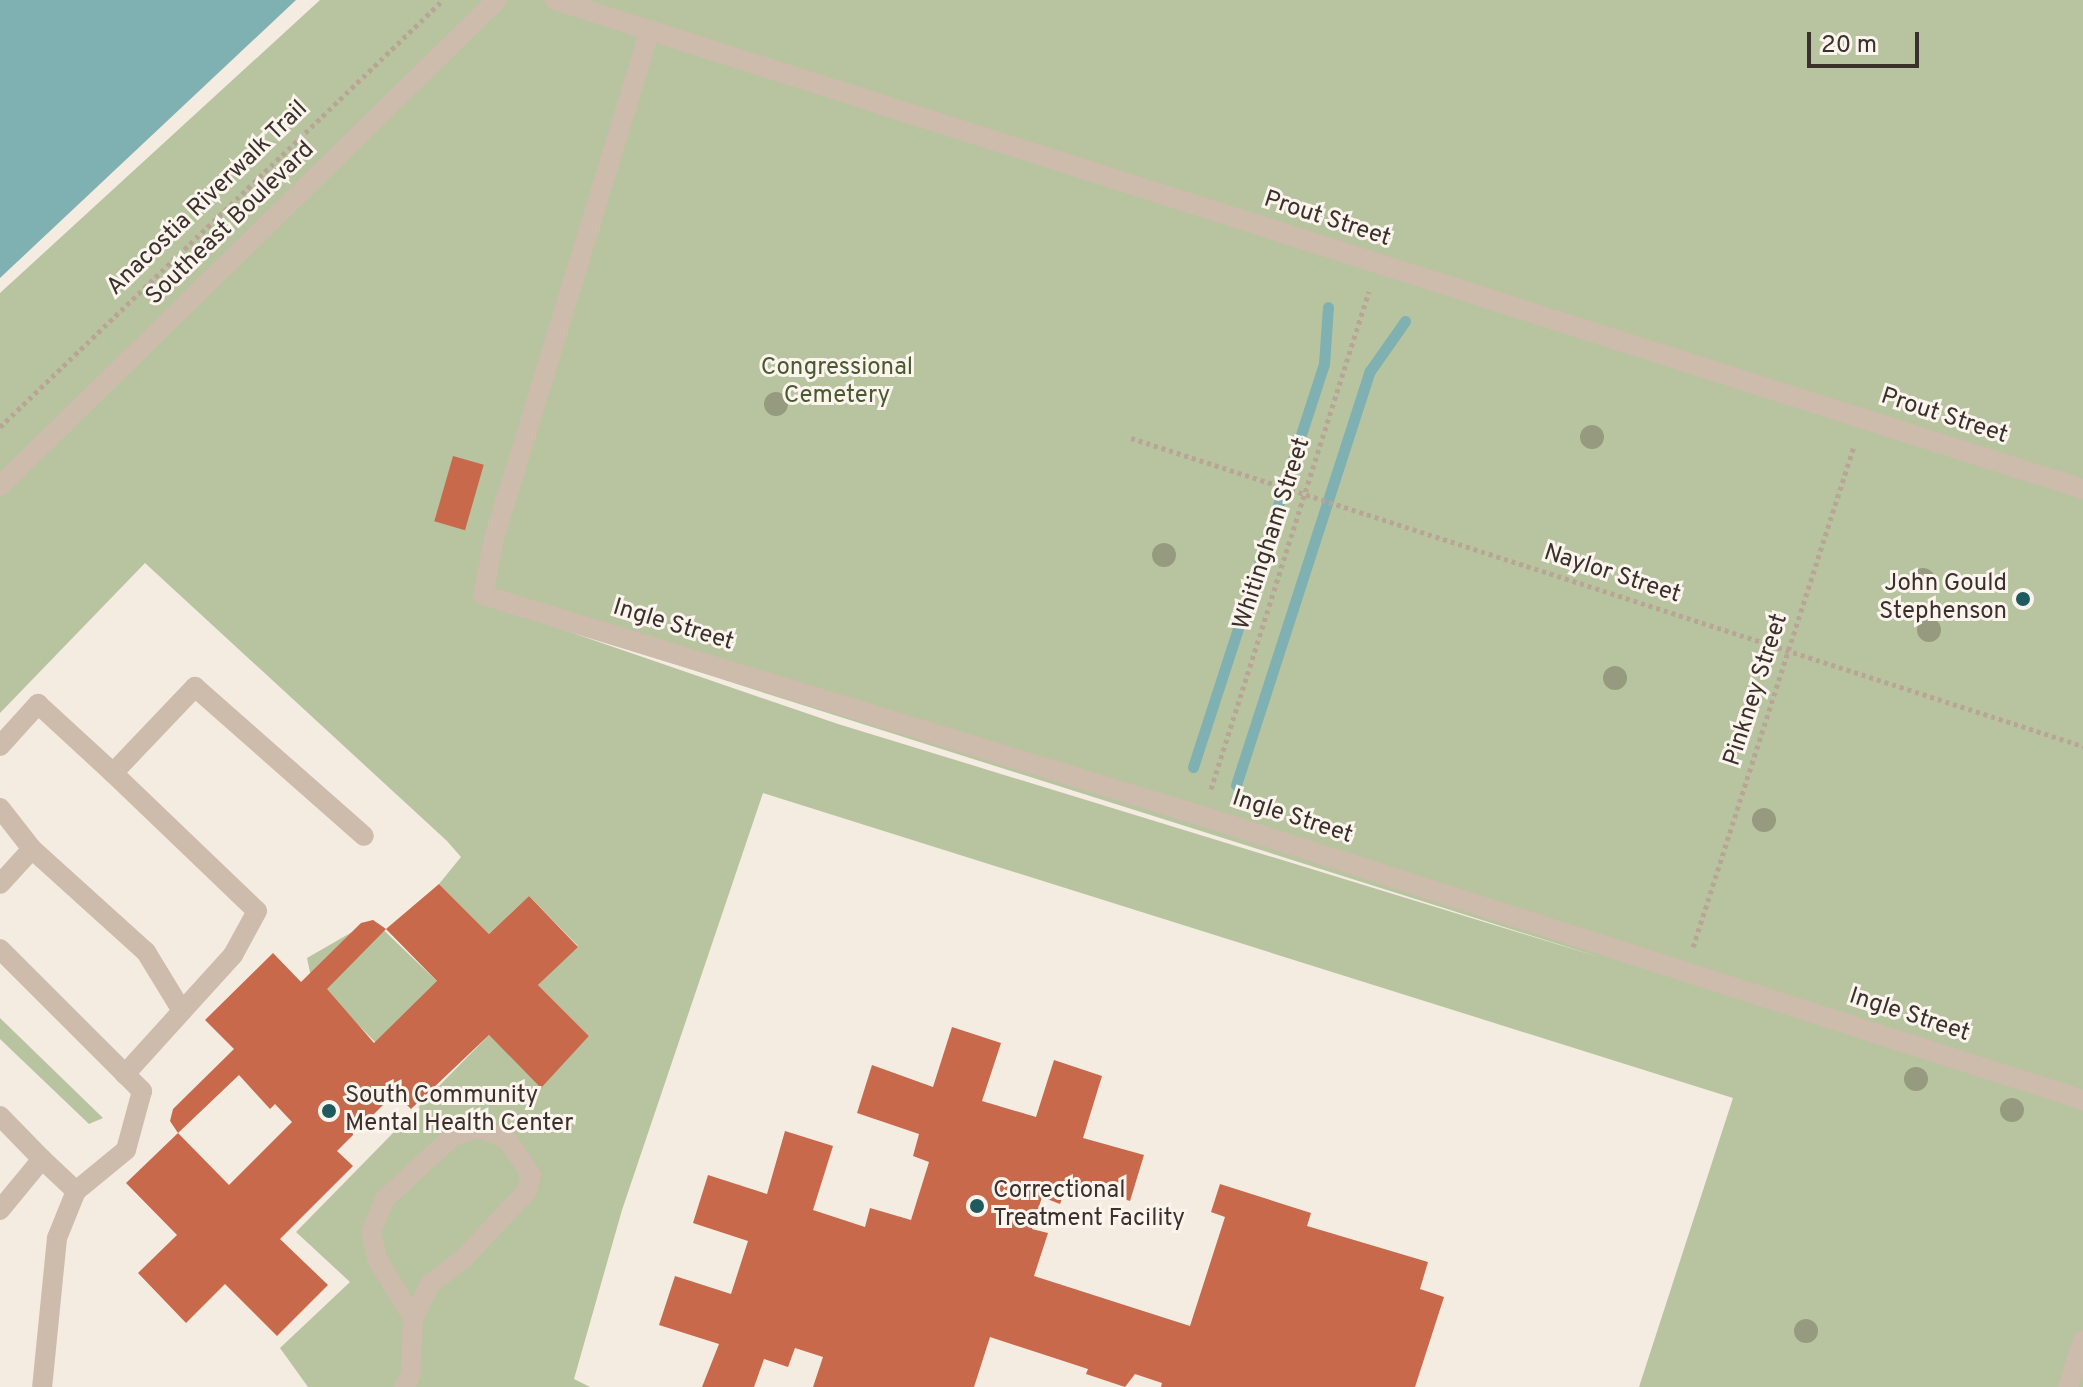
<!DOCTYPE html>
<style>
body{margin:0}
#map{position:relative;width:2083px;height:1387px;overflow:hidden;background:#f4ebe1;font-family:Overpass,sans-serif}
div>[style]{position:absolute}
.green>*{inset:0;background:#b8c4a0}
.water>*{inset:0;background:#7fb0b2}
.stream>*{height:11px;margin:-5.5px;padding:0 5.5px;transform-origin:5.5px;border-radius:5.5px;background:#7fb0b2}
.building>*{inset:0;background:#c8694b;transform-origin:0 0}
.path>*{height:5px;margin-top:-2.5px;transform-origin:0;background:repeating-linear-gradient(90deg,#b9a596 0 4px,transparent 0 8px)}
.minor>*{height:20px;margin:-10px;padding:0 10px;transform-origin:10px;border-radius:10px;background:#cdbbac}
.trees>*{width:24px;height:24px;margin:-12px;border-radius:50%;background:#969b7f}
.dots>*{width:22px;height:22px;translate:-50% -50%;box-sizing:border-box;border:4px solid #fbf5ee;border-radius:50%}
span{translate:-50% -50%;white-space:nowrap;text-align:center;line-height:1.15;-webkit-text-stroke:6px #fbf5ee;paint-order:stroke}
.street-label{font-size:24px;color:#3b302b}
.park-label{font-size:24px;color:#4a5a2e}
.poi-label{font-size:24px;color:#3b302b}
.right{translate:-100% -50%;text-align:right}
.left{translate:0 -50%;text-align:left}
.scale{position:absolute;left:1807px;top:32px;width:112px;height:36px;box-sizing:border-box;border:4px solid #3b302b;border-top:0;padding-left:10px;font-size:24px;line-height:28px;white-space:nowrap;color:#3b302b;-webkit-text-stroke:6px #fbf5ee;paint-order:stroke}
</style>
<div id="map">
<div class="green">
<div style="clip-path:polygon(evenodd,320px 0,2083px 0,2083px 1387px,1639px 1387px,1733px 1098px,763px 793px,622px 1210px,574px 1379px,590px 1387px,308px 1387px,280px 1348px,350px 1282px,296px 1232px,489px 1035px,541px 1087px,589px 1036px,538px 985px,578px 946px,529px 896px,489px 934px,439px 884px,461px 857px,447px 841px,145px 563px,0 713px,0 293px,320px 0,488px 604px,774px 696px,1602px 958px,838px 724px,488px 604px)"></div>
<div style="clip-path:polygon(373px 920px,440px 984px,377px 1044px,311px 977px,307px 958px)"></div>
<div style="clip-path:polygon(0 1018px,103px 1118px,89px 1124px,0 1039px)"></div>
</div>
<div class="water">
<div style="clip-path:polygon(0 0,296px 0,0 278px)"></div>
</div>
<div class="stream">
<div style="left:1193px;top:767px;width:424px;rotate:-72deg"></div>
<div style="left:1324px;top:364px;width:57px;rotate:-86deg"></div>
<div style="left:1236px;top:785px;width:435px;rotate:-72.1deg"></div>
<div style="left:1370px;top:371px;width:61px;rotate:-55deg"></div>
</div>
<div class="building">
<div style="left:453px;top:456px;width:32px;height:68px;rotate:16deg"></div>
<div style="clip-path:polygon(evenodd,439px 884px,489px 934px,529px 896px,578px 947px,538px 985px,589px 1036px,541px 1088px,489px 1035px,411px 1109px,395px 1093px,337px 1151px,353px 1166px,280px 1239px,328px 1285px,277px 1336px,225px 1284px,186px 1323px,138px 1273px,177px 1235px,126px 1183px,178px 1133px,170px 1121px,173px 1109px,234px 1049px,205px 1020px,273px 953px,301px 982px,361px 923px,373px 920px,386px 929px,439px 884px,386px 929px,437px 981px,374px 1043px,327px 989px,386px 929px,439px 884px,239px 1075px,270px 1109px,275px 1104px,292px 1122px,229px 1185px,178px 1133px,239px 1075px)"></div>
<div style="clip-path:polygon(952px 1027px,1001px 1043px,982px 1101px,1036px 1117px,1054px 1060px,1102px 1076px,1083px 1138px,1144px 1155px,1130px 1201px,1068px 1181px,1060px 1204px,1042px 1197px,1032px 1229px,1048px 1233px,1034px 1276px,1190px 1326px,1225px 1217px,1211px 1212px,1220px 1184px,1311px 1213px,1307px 1226px,1428px 1262px,1420px 1289px,1444px 1297px,1415px 1387px,1161px 1387px,1162px 1383px,1135px 1374px,1125px 1387px,1086px 1374px,1088px 1369px,990px 1337px,974px 1387px,813px 1387px,823px 1357px,795px 1348px,788px 1367px,764px 1359px,754px 1387px,702px 1387px,719px 1344px,659px 1325px,675px 1276px,731px 1294px,748px 1241px,693px 1223px,708px 1175px,767px 1194px,785px 1131px,833px 1146px,813px 1210px,865px 1227px,870px 1208px,911px 1220px,929px 1162px,913px 1156px,919px 1134px,857px 1113px,872px 1065px,933px 1087px)"></div>
</div>
<div class="path">
<div style="left:0;top:427px;width:615px;rotate:-43.95deg"></div>
<div style="left:1131px;top:438px;width:1001px;rotate:17.93deg"></div>
<div style="left:1211px;top:789px;width:522px;rotate:-72.4deg"></div>
<div style="left:1693px;top:947px;width:526px;rotate:-72.18deg"></div>
</div>
<div class="minor">
<div style="left:555px;top:0;width:1604px;rotate:17.75deg"></div>
<div style="left:650px;top:30px;width:532px;rotate:107.04deg"></div>
<div style="left:494px;top:539px;width:57px;rotate:101.1deg"></div>
<div style="left:483px;top:595px;width:752px;rotate:17.09deg"></div>
<div style="left:1202px;top:816px;width:926px;rotate:17.87deg"></div>
<div style="left:0;top:486px;width:695px;rotate:-44.36deg"></div>
<div style="left:0;top:746px;width:57px;rotate:-47.9deg"></div>
<div style="left:38px;top:704px;width:102px;rotate:42.6deg"></div>
<div style="left:113px;top:773px;width:119px;rotate:-46.4deg"></div>
<div style="left:195px;top:687px;width:225px;rotate:41.4deg"></div>
<div style="left:113px;top:773px;width:199px;rotate:43.8deg"></div>
<div style="left:257px;top:911px;width:50px;rotate:118.6deg"></div>
<div style="left:233px;top:955px;width:161px;rotate:132.2deg"></div>
<div style="left:0;top:808px;width:52px;rotate:52deg"></div>
<div style="left:32px;top:849px;width:47px;rotate:132.4deg"></div>
<div style="left:32px;top:849px;width:154px;rotate:42.1deg"></div>
<div style="left:146px;top:952px;width:69px;rotate:58.6deg"></div>
<div style="left:0;top:949px;width:201px;rotate:45deg"></div>
<div style="left:142px;top:1091px;width:61px;rotate:105.2deg"></div>
<div style="left:126px;top:1150px;width:65px;rotate:140.6deg"></div>
<div style="left:76px;top:1191px;width:51px;rotate:112deg"></div>
<div style="left:57px;top:1238px;width:150px;rotate:95.7deg"></div>
<div style="left:0;top:1116px;width:60px;rotate:45.7deg"></div>
<div style="left:42px;top:1159px;width:66px;rotate:129.5deg"></div>
<div style="left:42px;top:1159px;width:47px;rotate:43.3deg"></div>
<div style="left:404px;top:1387px;width:15px;rotate:-62deg"></div>
<div style="left:411px;top:1374px;width:56px;rotate:-88deg"></div>
<div style="left:413px;top:1318px;width:38px;rotate:-63deg"></div>
<div style="left:430px;top:1284px;width:41px;rotate:-37.1deg"></div>
<div style="left:463px;top:1259px;width:93px;rotate:-46.7deg"></div>
<div style="left:527px;top:1191px;width:16px;rotate:-76deg"></div>
<div style="left:531px;top:1175px;width:43px;rotate:-123.7deg"></div>
<div style="left:507px;top:1139px;width:31px;rotate:-159deg"></div>
<div style="left:478px;top:1128px;width:26px;rotate:162deg"></div>
<div style="left:453px;top:1136px;width:93px;rotate:137.2deg"></div>
<div style="left:385px;top:1199px;width:36px;rotate:113deg"></div>
<div style="left:371px;top:1232px;width:28px;rotate:77deg"></div>
<div style="left:377px;top:1259px;width:69px;rotate:58.6deg"></div>
<div style="left:2068px;top:1387px;width:49px;rotate:-72.3deg"></div>
</div>
<div class="trees">
<div style="left:776px;top:404px"></div>
<div style="left:1592px;top:437px"></div>
<div style="left:1164px;top:555px"></div>
<div style="left:1923px;top:580px"></div>
<div style="left:1929px;top:630px"></div>
<div style="left:1615px;top:678px"></div>
<div style="left:1764px;top:820px"></div>
<div style="left:1916px;top:1079px"></div>
<div style="left:2012px;top:1110px"></div>
<div style="left:1806px;top:1331px"></div>
</div>
<div class="dots">
<div style="left:2023px;top:599px;background:#1f5a5e"></div>
<div style="left:329px;top:1111px;background:#1f5a5e"></div>
<div style="left:977px;top:1206px;background:#1f5a5e"></div>
</div>
<div class="street-label">
<span style="left:208px;top:199px;rotate:-44deg">Anacostia Riverwalk Trail</span>
<span style="left:1327px;top:220px;rotate:18deg">Prout Street</span>
<span style="left:231px;top:224px;rotate:-44deg">Southeast Boulevard</span>
<span style="left:1944px;top:417px;rotate:18deg">Prout Street</span>
<span style="left:1273px;top:534px;rotate:-72deg">Whitingham Street</span>
<span style="left:1612px;top:575px;rotate:18deg">Naylor Street</span>
<span style="left:673px;top:626px;rotate:17deg">Ingle Street</span>
<span style="left:1757px;top:690px;rotate:-72deg">Pinkney Street</span>
<span style="left:1292px;top:818px;rotate:18deg">Ingle Street</span>
<span style="left:1909px;top:1016px;rotate:18deg">Ingle Street</span>
</div>
<div class="park-label">
<span style="left:837px;top:383px">Congressional<br>Cemetery</span>
</div>
<div class="poi-label">
<span class="right" style="left:2007px;top:599px">John Gould<br>Stephenson</span>
<span class="left" style="left:345px;top:1111px">South Community<br>Mental Health Center</span>
<span class="left" style="left:993px;top:1206px">Correctional<br>Treatment Facility</span>
</div>
<div class="scale">20 m</div>
</div>
